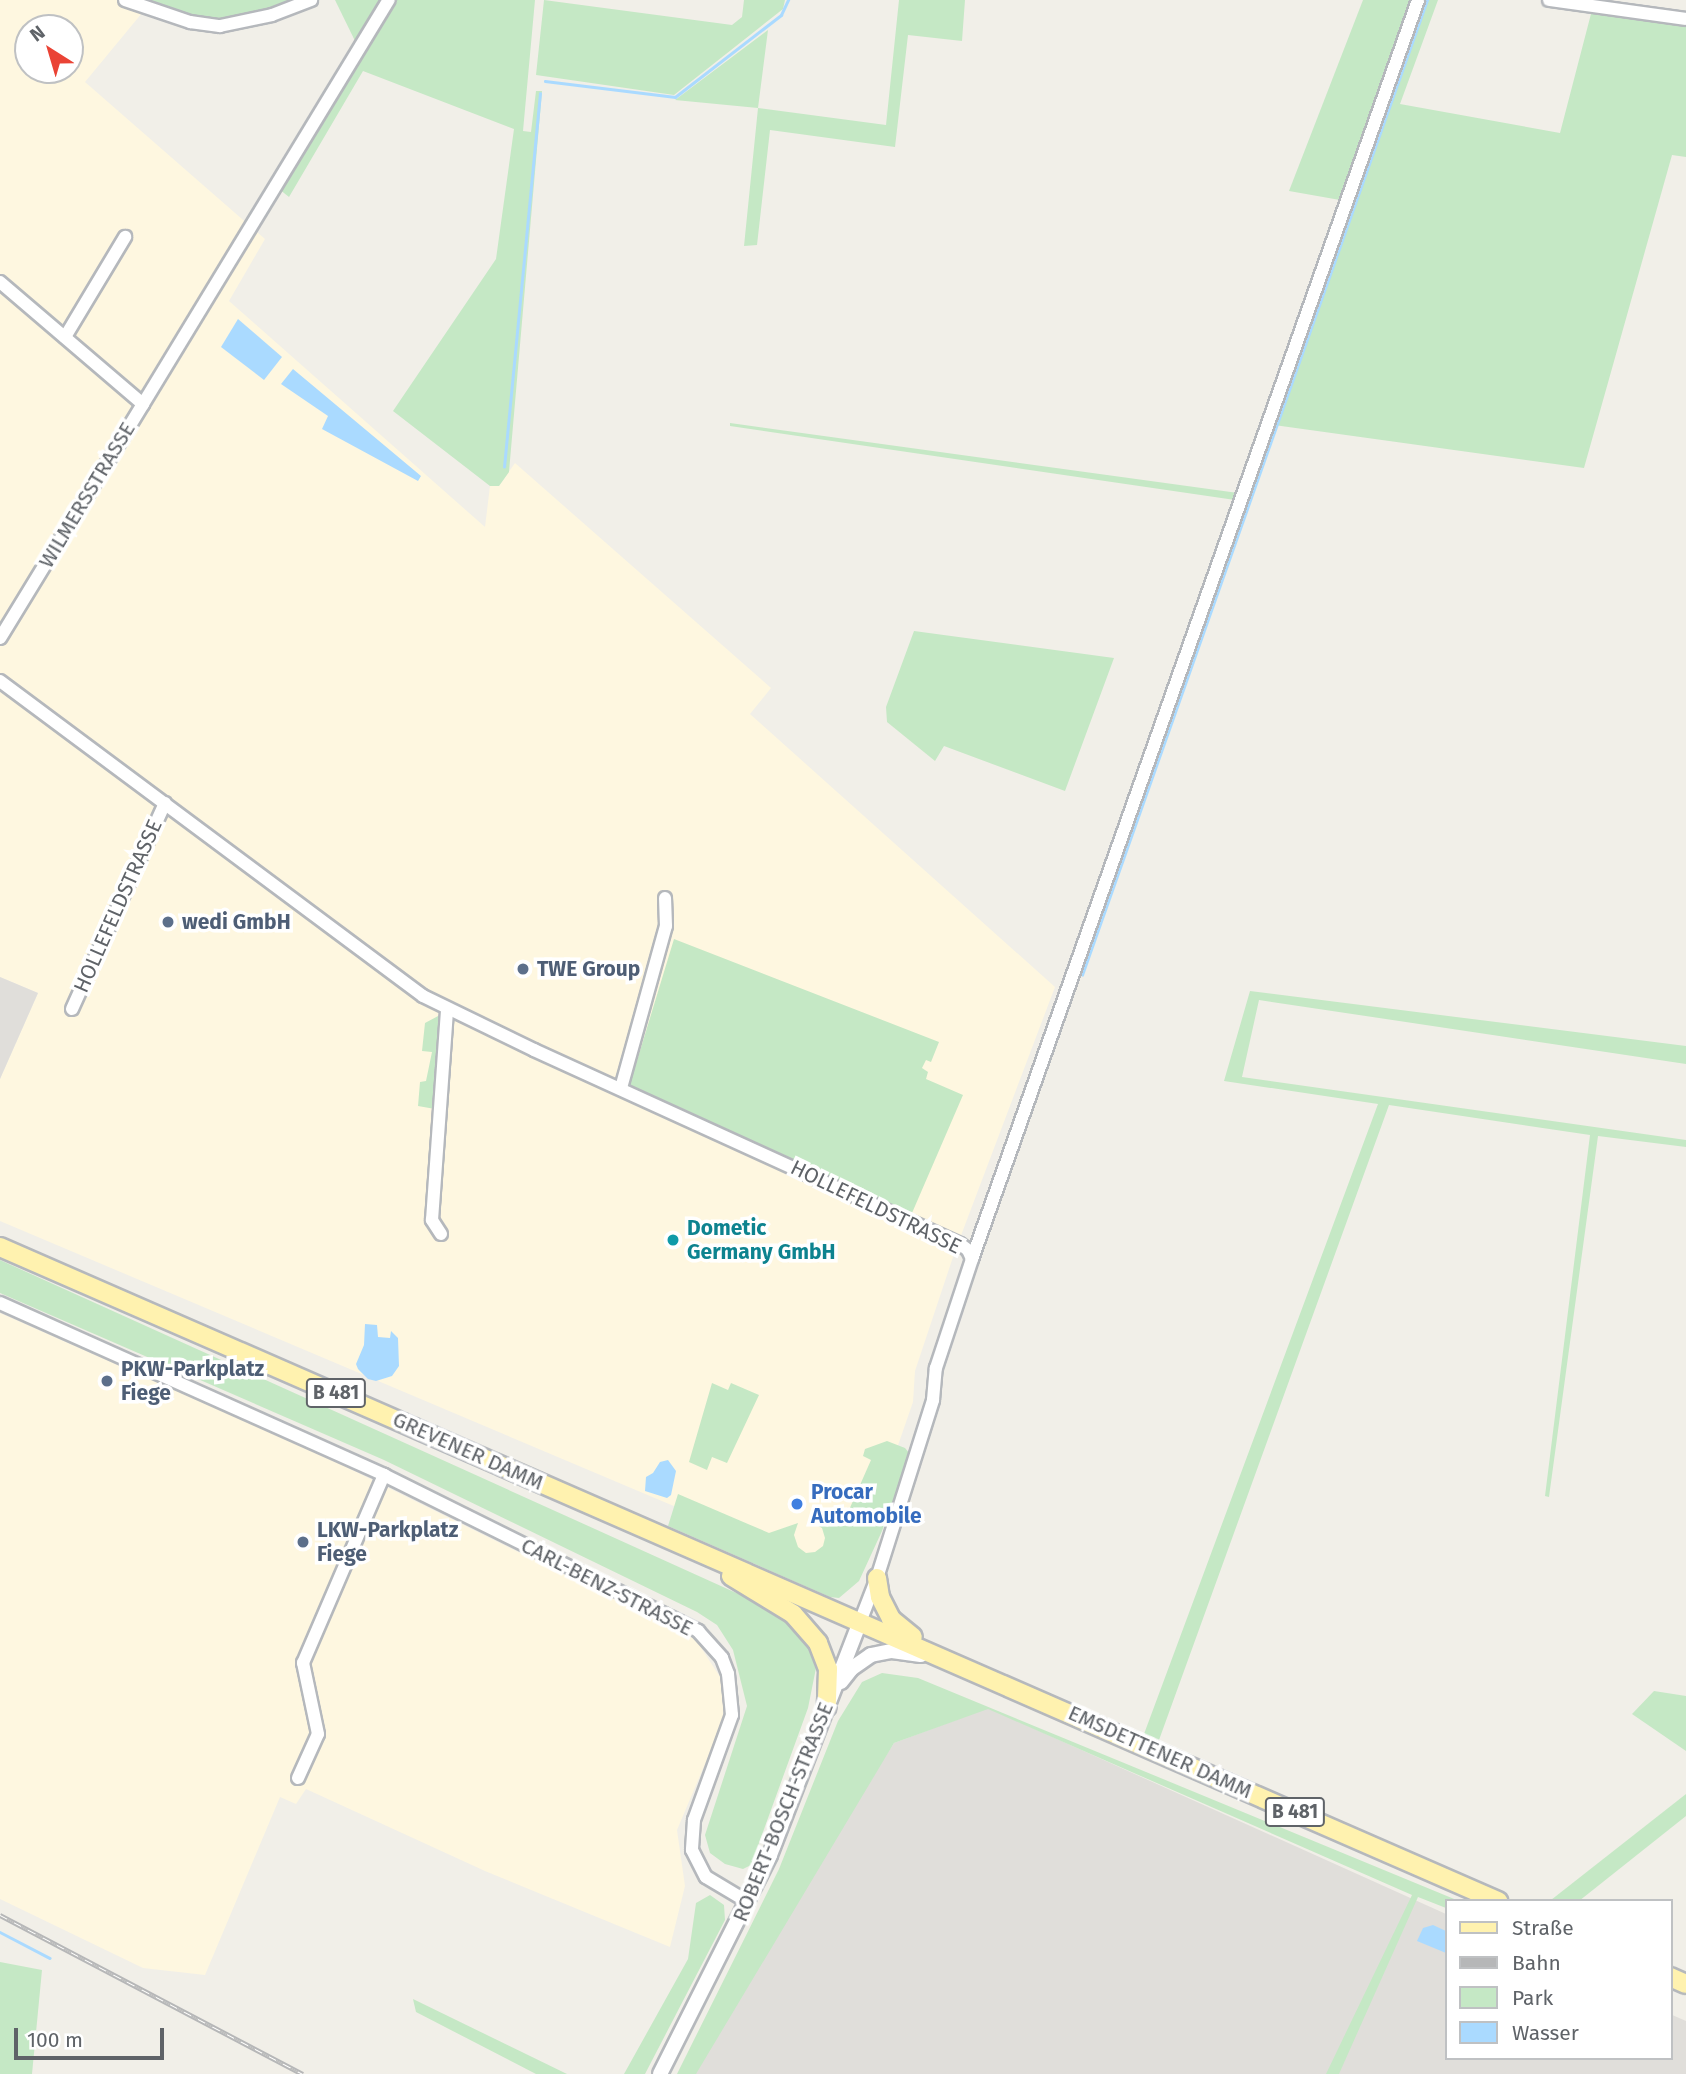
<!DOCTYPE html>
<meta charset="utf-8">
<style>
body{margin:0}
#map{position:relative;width:1686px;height:2074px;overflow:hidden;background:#f1efe8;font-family:"Fira Sans",sans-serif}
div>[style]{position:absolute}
.commercial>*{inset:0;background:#fef7e0}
.industrial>*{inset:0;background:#e0deda}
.green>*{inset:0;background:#c5e8c5}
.water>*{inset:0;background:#aadaff}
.stream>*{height:2.5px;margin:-1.25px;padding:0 1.25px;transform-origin:1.25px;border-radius:1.25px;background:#aadaff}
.roads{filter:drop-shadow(2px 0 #b5b8bc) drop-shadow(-2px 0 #b5b8bc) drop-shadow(0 2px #b5b8bc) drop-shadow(0 -2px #b5b8bc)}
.minor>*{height:12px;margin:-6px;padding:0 6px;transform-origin:6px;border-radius:6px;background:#fff}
.tertiary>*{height:14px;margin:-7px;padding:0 7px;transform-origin:7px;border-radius:7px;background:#fff}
.primary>*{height:18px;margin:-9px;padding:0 9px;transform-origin:9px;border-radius:9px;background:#fff2af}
.rail>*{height:5px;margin-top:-2.5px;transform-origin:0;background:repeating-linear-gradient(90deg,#fff 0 8px,#b6b7b8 0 16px);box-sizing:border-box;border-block:2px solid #b6b7b8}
.dots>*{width:19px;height:19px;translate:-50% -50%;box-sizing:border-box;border:4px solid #fff;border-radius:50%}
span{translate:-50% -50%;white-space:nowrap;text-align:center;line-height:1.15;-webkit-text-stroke:7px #fff;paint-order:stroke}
.shield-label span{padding:2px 5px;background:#fff;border:2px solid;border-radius:5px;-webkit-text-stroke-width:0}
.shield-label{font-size:19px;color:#5f6368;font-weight:700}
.street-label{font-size:21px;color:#5f6368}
.service-label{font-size:21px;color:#4e5e75;font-weight:700}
.left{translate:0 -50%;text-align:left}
.culture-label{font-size:21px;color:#0d838f;font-weight:700}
.shop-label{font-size:21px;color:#366cbe;font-weight:700}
.legend{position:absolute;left:1445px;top:1899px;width:228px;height:161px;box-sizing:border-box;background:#fff;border:2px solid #bfc1c3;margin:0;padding:9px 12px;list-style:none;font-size:21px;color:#5f6368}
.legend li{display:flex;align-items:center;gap:14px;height:35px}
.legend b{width:35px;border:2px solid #bfc1c3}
.north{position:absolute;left:14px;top:14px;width:70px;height:70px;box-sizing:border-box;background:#fff;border:2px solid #bfc1c3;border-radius:50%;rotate:323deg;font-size:19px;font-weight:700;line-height:28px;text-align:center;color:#5f6368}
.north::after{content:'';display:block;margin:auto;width:24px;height:32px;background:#ea4335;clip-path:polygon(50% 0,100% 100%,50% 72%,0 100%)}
.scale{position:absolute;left:14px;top:2028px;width:150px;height:32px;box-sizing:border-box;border:4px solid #5f6368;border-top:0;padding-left:9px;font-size:21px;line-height:24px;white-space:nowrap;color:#5f6368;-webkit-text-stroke:5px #fff;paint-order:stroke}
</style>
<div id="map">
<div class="commercial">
<div style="clip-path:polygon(evenodd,0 0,125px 0,147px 7px,85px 82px,265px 239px,229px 301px,485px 527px,490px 486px,499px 486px,515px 463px,771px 688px,750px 714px,1055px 987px,954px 1254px,915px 1371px,913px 1402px,851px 1581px,0 1221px,0 1079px,38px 993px,0 977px,0 0,28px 28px,70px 28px,70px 70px,28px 70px,28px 28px)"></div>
<div style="clip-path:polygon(0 1313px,330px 1459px,696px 1640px,722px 1680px,724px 1719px,677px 1830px,685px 1886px,670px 1947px,485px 1871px,306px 1789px,296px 1804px,280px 1797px,205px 1975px,143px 1968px,0 1899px)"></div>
</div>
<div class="industrial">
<div style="clip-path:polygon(0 977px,38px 993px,0 1079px)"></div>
<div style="clip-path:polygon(988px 1708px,1446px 1914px,1446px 2058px,1670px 2058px,1670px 2014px,1686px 2021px,1686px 2074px,684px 2074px,894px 1743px)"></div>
</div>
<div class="green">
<div style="clip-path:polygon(135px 0,294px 0,269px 10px,222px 21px,192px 19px)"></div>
<div style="clip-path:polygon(335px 0,385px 0,357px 45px)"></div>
<div style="clip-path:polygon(396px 0,535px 0,523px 131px,531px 132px,536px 91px,542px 91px,509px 472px,499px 486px,490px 486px,393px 411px,496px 259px,514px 129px,363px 71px,289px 197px,279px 189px)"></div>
<div style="clip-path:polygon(544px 0,732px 25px,742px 17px,744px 0,785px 0,783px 9px,674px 95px,536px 75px)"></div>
<div style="clip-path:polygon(899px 0,965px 0,962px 41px,908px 35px,895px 147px,770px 130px,757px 245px,744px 246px,758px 108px,675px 100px,768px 30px,758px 108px,886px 125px)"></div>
<div style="clip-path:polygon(1363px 0,1410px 0,1340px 200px,1289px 191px)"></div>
<div style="clip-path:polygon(1423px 0,1438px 0,1400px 104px,1560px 133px,1592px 10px,1686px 23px,1686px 157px,1672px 155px,1584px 468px,1274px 425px)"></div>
<div style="clip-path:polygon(730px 423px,1238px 493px,1235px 500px,730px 426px)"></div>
<div style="clip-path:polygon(914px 631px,1114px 658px,1065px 791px,944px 746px,935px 761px,887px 722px,886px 707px)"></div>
<div style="clip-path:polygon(674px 939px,939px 1042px,931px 1062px,926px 1060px,922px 1068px,928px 1072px,926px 1079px,963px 1095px,912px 1213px,629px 1087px)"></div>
<div style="clip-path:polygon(1250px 991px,1686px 1046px,1686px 1064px,1259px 1000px,1242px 1077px,1686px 1140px,1686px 1147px,1598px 1136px,1549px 1497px,1545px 1496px,1590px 1135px,1389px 1105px,1159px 1740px,1144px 1734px,1378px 1104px,1224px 1081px)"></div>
<div style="clip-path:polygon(440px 1015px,435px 1109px,418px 1106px,420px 1082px,426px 1081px,432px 1052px,422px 1051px,425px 1023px)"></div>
<div style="clip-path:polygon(0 1260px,794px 1619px,812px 1641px,816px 1668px,808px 1708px,751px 1865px,743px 1869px,725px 1864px,710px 1853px,705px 1835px,747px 1706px,733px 1650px,717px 1625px,697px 1612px,384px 1460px,0 1293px)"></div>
<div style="clip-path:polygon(712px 1383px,728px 1390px,731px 1383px,759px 1395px,727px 1463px,712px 1457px,707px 1470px,689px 1462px)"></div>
<div style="clip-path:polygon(887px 1441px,905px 1448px,910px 1454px,907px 1465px,882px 1531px,859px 1581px,839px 1598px,830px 1597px,668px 1526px,678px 1494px,769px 1533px,798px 1523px,794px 1535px,798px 1547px,806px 1553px,815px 1552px,823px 1546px,825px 1538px,822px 1528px,811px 1522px,811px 1517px,828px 1512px,845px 1519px,871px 1460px,863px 1456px,865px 1449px)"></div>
<div style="clip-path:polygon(882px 1673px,918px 1678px,1459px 1901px,1446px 1901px,1446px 1908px,1418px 1897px,1339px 2074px,1326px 2074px,1412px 1895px,988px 1709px,894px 1743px,696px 2074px,677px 2074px,779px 1869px,838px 1721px,862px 1682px)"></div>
<div style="clip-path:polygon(1654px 1691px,1686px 1696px,1686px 1751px,1632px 1714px)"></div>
<div style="clip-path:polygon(1686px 1794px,1686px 1816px,1579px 1901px,1551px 1900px)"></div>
<div style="clip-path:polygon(710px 1895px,724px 1905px,725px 1920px,645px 2074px,624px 2074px,688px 1959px,696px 1903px)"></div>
<div style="clip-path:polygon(0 1962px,42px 1970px,32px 2074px,0 2074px)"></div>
<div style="clip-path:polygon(413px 1999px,567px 2074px,536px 2074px,416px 2012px)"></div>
</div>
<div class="water">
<div style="clip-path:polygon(238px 319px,282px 357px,264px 380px,221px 347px)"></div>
<div style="clip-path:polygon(293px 369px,421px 476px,418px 481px,322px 429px,328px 416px,281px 384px)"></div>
<div style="clip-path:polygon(365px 1324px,377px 1325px,378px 1337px,390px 1338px,391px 1331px,398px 1338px,399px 1366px,392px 1376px,376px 1381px,368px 1379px,358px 1369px,356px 1364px,364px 1345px)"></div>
<div style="clip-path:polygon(668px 1460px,676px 1471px,671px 1495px,667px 1498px,645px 1491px,646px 1477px,653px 1473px,660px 1462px)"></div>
<div style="clip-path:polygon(1433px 1925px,1446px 1931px,1446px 1953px,1417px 1941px,1423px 1928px)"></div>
</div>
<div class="stream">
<div style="left:545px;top:81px;width:131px;rotate:7deg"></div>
<div style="left:675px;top:97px;width:134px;rotate:-37.7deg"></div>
<div style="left:781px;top:15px;width:17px;rotate:-65deg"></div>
<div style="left:504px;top:467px;width:375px;rotate:-84.5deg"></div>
<div style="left:1082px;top:975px;width:1034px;rotate:-70.51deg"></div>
<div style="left:0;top:1932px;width:56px;rotate:27.5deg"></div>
</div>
<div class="roads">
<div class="minor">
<div style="left:125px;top:0;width:69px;rotate:18.7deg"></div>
<div style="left:190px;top:22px;width:30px;rotate:8deg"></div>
<div style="left:220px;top:26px;width:53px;rotate:-11.9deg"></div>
<div style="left:272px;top:15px;width:42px;rotate:-21deg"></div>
<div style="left:1549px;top:0;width:138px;rotate:7.9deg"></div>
<div style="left:0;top:282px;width:188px;rotate:40.5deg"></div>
<div style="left:143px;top:404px;width:274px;rotate:121.4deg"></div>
<div style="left:65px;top:337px;width:117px;rotate:-59deg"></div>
<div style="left:143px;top:404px;width:473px;rotate:-58.7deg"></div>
<div style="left:0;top:681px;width:527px;rotate:36.67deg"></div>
<div style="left:423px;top:996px;width:123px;rotate:25.9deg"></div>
<div style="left:534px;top:1050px;width:468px;rotate:24.5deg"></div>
<div style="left:960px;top:1244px;width:10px;rotate:37deg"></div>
<div style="left:968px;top:1250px;width:10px;rotate:66deg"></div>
<div style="left:72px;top:1009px;width:226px;rotate:-65.7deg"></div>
<div style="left:621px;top:1088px;width:168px;rotate:-74.5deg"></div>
<div style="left:666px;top:926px;width:28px;rotate:-92deg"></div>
<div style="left:441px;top:1234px;width:17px;rotate:-123deg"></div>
<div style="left:432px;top:1220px;width:211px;rotate:-85.9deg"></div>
<div style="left:0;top:1303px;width:421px;rotate:24.1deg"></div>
<div style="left:384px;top:1475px;width:351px;rotate:26.4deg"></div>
<div style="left:698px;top:1631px;width:36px;rotate:48deg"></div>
<div style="left:722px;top:1658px;width:17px;rotate:69deg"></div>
<div style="left:728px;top:1674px;width:41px;rotate:84.4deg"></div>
<div style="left:732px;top:1715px;width:112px;rotate:109.9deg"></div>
<div style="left:694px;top:1820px;width:30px;rotate:94deg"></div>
<div style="left:692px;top:1850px;width:30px;rotate:63deg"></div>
<div style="left:706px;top:1877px;width:49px;rotate:30.8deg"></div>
<div style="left:860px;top:1622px;width:47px;rotate:-68.9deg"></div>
<div style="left:877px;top:1578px;width:187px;rotate:-72.5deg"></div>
<div style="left:933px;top:1400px;width:32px;rotate:-85deg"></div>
<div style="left:936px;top:1368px;width:115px;rotate:-71.7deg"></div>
<div style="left:972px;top:1259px;width:1336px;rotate:-70.49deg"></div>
<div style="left:298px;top:1778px;width:48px;rotate:-65.6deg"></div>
<div style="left:318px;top:1734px;width:73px;rotate:-101.9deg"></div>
<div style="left:303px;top:1663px;width:205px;rotate:-66.7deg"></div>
</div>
<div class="tertiary">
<div style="left:841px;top:1682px;width:16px;rotate:-52deg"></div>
<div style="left:851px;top:1669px;width:24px;rotate:-35deg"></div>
<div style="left:871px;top:1655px;width:21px;rotate:-11deg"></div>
<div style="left:892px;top:1651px;width:29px;rotate:8deg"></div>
<div style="left:660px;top:2074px;width:245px;rotate:-63.3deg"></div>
<div style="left:770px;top:1855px;width:250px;rotate:-68.9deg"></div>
</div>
<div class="primary">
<div style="left:0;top:1247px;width:1635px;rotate:23.59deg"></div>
<div style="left:731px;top:1576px;width:73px;rotate:31.5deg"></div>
<div style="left:793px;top:1614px;width:38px;rotate:49deg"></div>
<div style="left:818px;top:1643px;width:28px;rotate:69deg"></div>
<div style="left:828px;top:1669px;width:38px;rotate:92deg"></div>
<div style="left:877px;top:1578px;width:19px;rotate:81deg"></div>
<div style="left:880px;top:1597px;width:25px;rotate:63deg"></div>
<div style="left:891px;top:1619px;width:28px;rotate:39deg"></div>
<div style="left:1670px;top:1977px;width:17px;rotate:24deg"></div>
</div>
</div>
<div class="rail">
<div style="left:0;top:1915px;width:342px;rotate:27.7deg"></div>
</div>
<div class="dots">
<div style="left:168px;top:922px;background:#5c6f8a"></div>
<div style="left:523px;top:969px;background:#5c6f8a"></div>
<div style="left:673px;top:1240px;background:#0f9aa8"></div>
<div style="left:107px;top:1381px;background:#5c6f8a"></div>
<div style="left:797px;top:1504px;background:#3f7fe0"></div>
<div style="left:303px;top:1542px;background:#5c6f8a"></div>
</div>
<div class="shield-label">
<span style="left:336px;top:1393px">B 481</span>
<span style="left:1295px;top:1812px">B 481</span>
</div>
<div class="street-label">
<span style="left:87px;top:495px;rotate:-59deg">WILMERSSTRASSE</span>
<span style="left:118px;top:906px;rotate:-66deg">HOLLEFELDSTRASSE</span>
<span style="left:876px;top:1207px;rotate:26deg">HOLLEFELDSTRASSE</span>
<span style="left:468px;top:1451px;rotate:24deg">GREVENER DAMM</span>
<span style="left:607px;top:1587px;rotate:27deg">CARL-BENZ-STRASSE</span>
<span style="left:1160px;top:1752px;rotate:24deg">EMSDETTENER DAMM</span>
<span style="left:783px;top:1812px;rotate:-68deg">ROBERT-BOSCH-STRASSE</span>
</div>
<div class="service-label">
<span class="left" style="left:182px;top:922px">wedi GmbH</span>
<span class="left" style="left:537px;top:969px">TWE Group</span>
<span class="left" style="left:121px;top:1381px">PKW-Parkplatz<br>Fiege</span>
<span class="left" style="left:317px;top:1542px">LKW-Parkplatz<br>Fiege</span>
</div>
<div class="culture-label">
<span class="left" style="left:687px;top:1240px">Dometic<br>Germany GmbH</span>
</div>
<div class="shop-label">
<span class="left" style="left:811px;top:1504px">Procar<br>Automobile</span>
</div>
<ul class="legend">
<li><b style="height:9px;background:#fff2af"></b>Straße</li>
<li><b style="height:9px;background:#b6b7b8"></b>Bahn</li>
<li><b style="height:19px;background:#c5e8c5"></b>Park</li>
<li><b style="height:19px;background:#aadaff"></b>Wasser</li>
</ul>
<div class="north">N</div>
<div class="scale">100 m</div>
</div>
